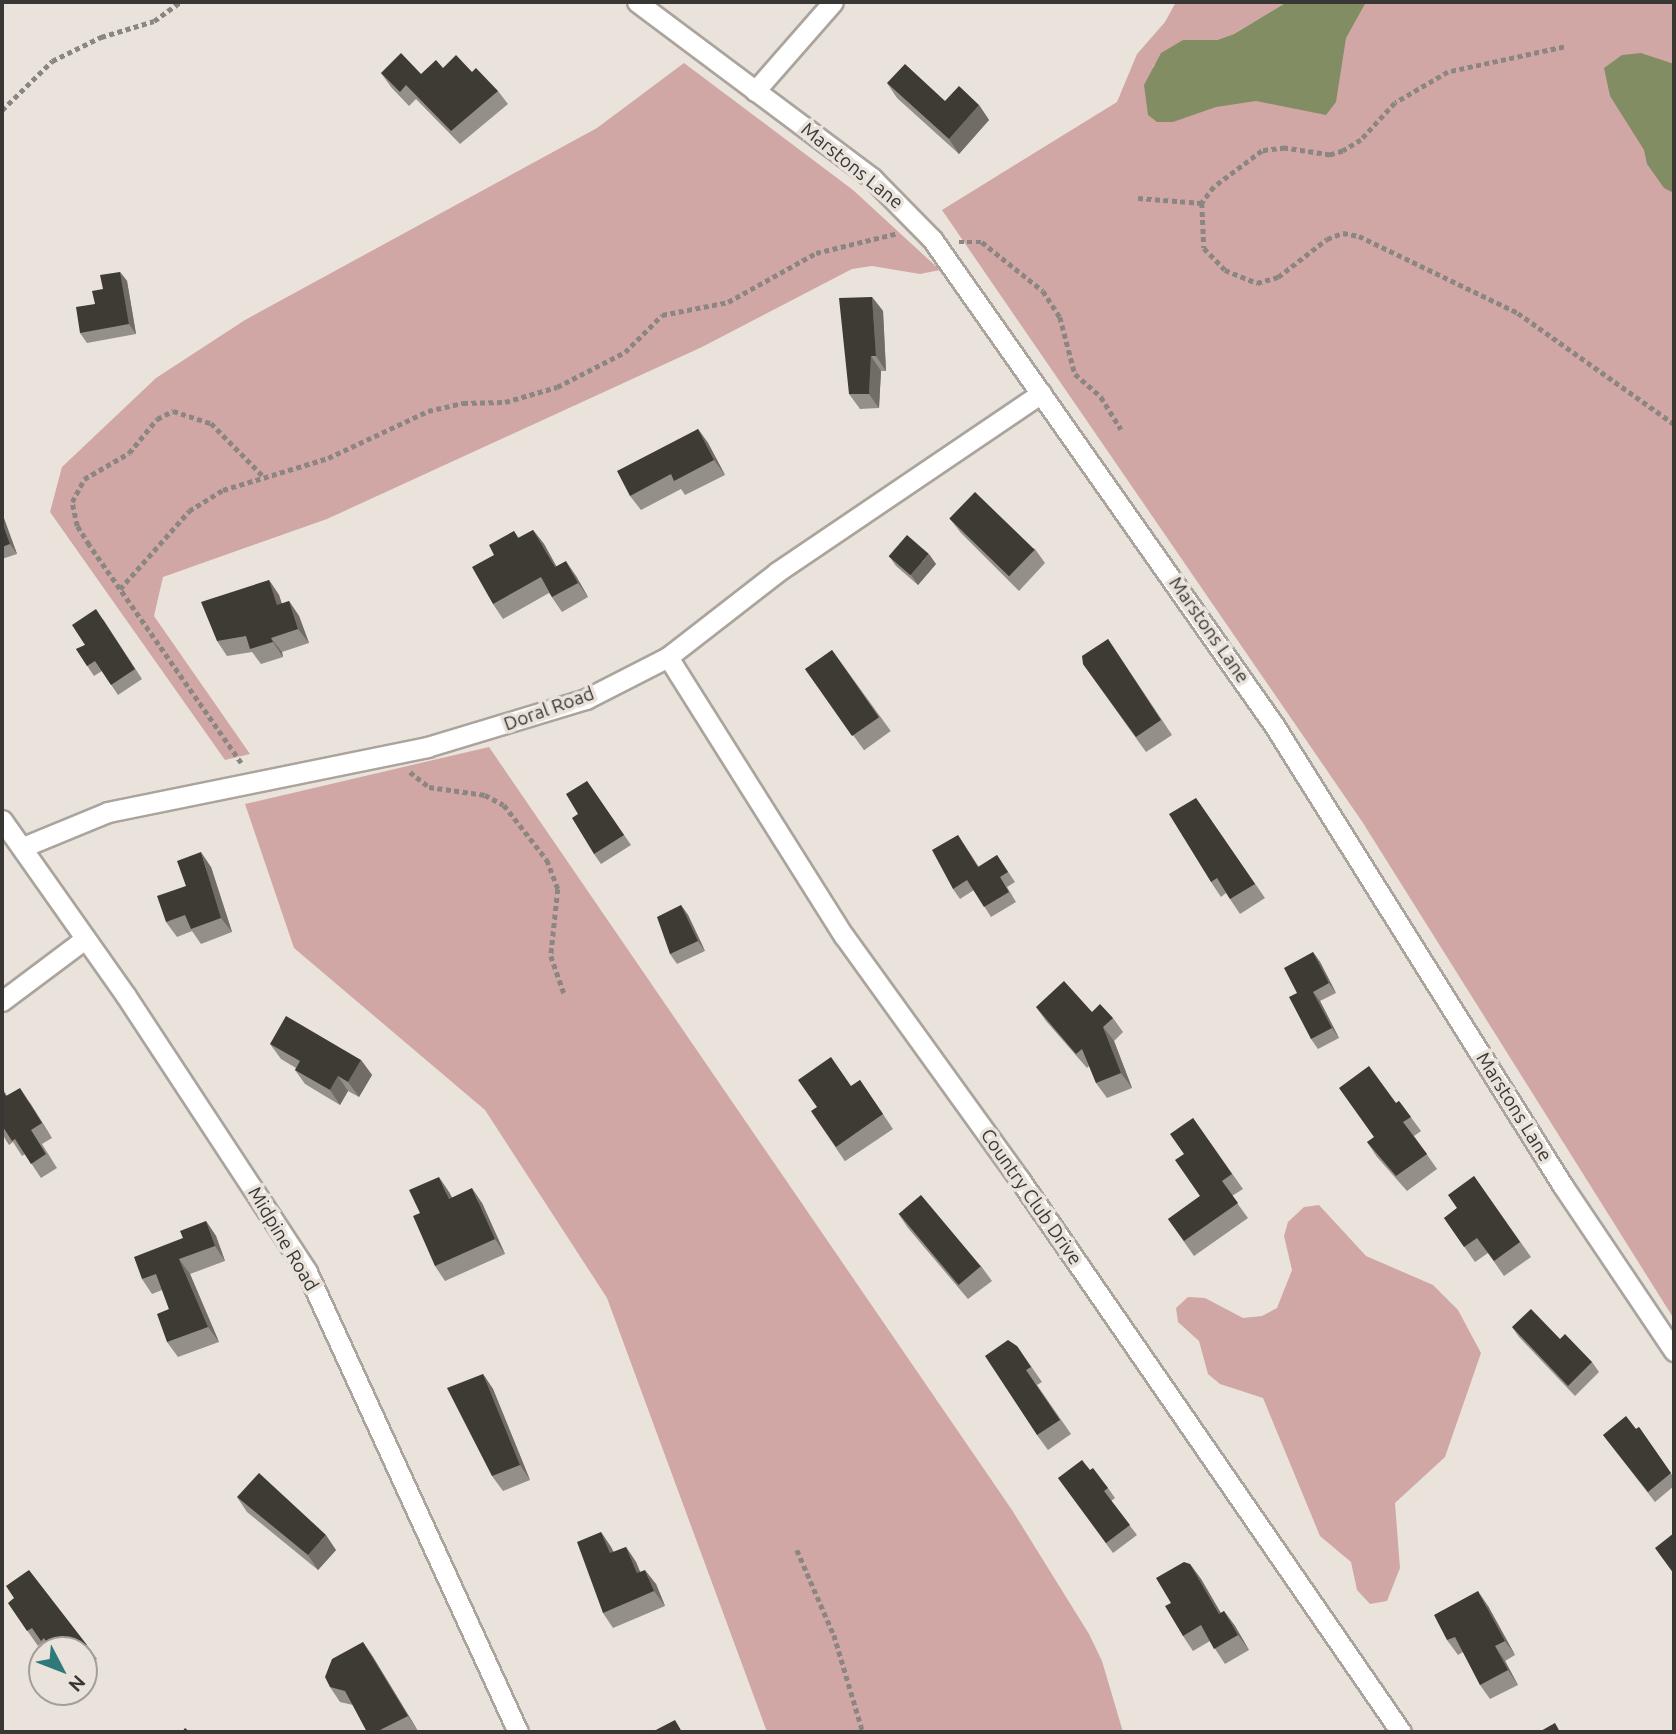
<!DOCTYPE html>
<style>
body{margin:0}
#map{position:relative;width:1676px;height:1734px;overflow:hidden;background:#eae3db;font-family:Ubuntu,sans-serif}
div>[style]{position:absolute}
.green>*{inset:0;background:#d1a7a5}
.water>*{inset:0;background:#828d63}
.path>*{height:4.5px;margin-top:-2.25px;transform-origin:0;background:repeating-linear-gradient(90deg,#8b8681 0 5px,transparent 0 8.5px)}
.roads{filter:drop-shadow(2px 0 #aba49d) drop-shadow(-2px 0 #aba49d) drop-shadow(0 2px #aba49d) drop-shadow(0 -2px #aba49d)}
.minor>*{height:19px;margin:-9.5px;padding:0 9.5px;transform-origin:9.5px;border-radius:9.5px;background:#fff}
.wall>*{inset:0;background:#948f88;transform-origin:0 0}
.shaded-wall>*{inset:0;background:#716d66}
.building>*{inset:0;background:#3d3b34;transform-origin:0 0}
span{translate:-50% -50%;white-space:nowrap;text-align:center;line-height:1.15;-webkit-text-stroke:7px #eae3db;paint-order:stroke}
.street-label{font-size:19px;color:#393734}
.frame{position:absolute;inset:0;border:4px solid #393734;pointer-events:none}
.north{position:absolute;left:28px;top:1636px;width:70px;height:70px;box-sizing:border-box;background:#eae3db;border:2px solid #a39e98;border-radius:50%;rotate:132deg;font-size:19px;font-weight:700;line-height:28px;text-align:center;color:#393734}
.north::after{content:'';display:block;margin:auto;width:24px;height:32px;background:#30797a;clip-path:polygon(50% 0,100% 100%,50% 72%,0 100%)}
</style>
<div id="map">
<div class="green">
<div style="clip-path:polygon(1176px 2px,1287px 2px,1234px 34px,1217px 40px,1183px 40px,1152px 67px,1331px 2px,1674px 2px,1674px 1319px,1363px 823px,942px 210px,1117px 102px,1137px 54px,1165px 22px)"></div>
<div style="clip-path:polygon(684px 63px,853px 190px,940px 270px,920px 274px,872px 266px,852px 269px,702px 347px,327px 519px,163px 577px,154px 616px,250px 754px,225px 760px,50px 512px,62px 467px,156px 378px,245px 320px,597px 128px)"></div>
<div style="clip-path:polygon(489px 747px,1012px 1510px,1089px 1634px,1102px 1661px,1123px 1732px,767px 1732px,607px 1298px,485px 1110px,294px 948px,245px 804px)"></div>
<div style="clip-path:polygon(1319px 1205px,1366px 1256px,1433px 1285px,1458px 1310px,1481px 1353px,1445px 1457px,1395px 1503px,1400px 1568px,1387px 1601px,1370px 1604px,1357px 1590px,1351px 1562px,1320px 1536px,1263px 1398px,1220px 1384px,1208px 1374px,1199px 1341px,1178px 1322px,1176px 1308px,1188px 1297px,1205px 1298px,1243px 1318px,1262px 1316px,1277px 1308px,1292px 1270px,1284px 1236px,1288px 1222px,1304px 1207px)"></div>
</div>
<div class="water">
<div style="clip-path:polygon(1287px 2px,1366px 2px,1346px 38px,1336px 102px,1326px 115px,1256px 101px,1216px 107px,1173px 122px,1157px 122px,1148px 115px,1144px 85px,1161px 53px,1183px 40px,1217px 40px,1234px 34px)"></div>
<div style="clip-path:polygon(1641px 53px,1674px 64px,1674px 193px,1664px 188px,1647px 164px,1644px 150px,1610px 96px,1604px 68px,1622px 55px)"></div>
</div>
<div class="path">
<div style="left:1564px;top:47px;width:119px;rotate:167.8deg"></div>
<div style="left:1448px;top:72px;width:61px;rotate:149.7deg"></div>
<div style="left:1395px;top:103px;width:50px;rotate:132.6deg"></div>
<div style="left:1361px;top:140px;width:21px;rotate:149deg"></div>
<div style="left:1343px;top:151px;width:14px;rotate:163deg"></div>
<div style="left:1330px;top:155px;width:46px;rotate:-171.2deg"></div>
<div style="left:1285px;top:148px;width:23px;rotate:173deg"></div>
<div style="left:1262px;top:151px;width:60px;rotate:143.1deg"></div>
<div style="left:1214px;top:187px;width:20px;rotate:127deg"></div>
<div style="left:1202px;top:203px;width:45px;rotate:87.5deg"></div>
<div style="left:1204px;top:248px;width:30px;rotate:46deg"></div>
<div style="left:1225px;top:270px;width:35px;rotate:22deg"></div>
<div style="left:1257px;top:283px;width:22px;rotate:-16deg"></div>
<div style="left:1278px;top:277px;width:62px;rotate:-37.8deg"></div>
<div style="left:1327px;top:239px;width:17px;rotate:-21deg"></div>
<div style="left:1343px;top:233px;width:16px;rotate:11deg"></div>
<div style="left:1359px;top:236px;width:177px;rotate:25.8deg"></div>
<div style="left:1518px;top:313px;width:191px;rotate:35.4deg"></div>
<div style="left:2px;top:110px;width:70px;rotate:-44.4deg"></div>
<div style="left:52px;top:61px;width:55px;rotate:-26.1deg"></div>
<div style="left:101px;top:37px;width:55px;rotate:-16.8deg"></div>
<div style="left:154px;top:21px;width:32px;rotate:-36deg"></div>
<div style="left:1138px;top:198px;width:64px;rotate:4.5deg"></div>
<div style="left:959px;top:242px;width:23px"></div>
<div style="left:982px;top:242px;width:78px;rotate:38.8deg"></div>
<div style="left:1043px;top:291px;width:31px;rotate:57deg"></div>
<div style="left:1060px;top:317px;width:59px;rotate:75.3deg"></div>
<div style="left:1075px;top:374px;width:35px;rotate:41deg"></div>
<div style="left:1101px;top:397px;width:38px;rotate:58deg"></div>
<div style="left:120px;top:589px;width:104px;rotate:-48.5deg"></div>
<div style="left:189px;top:511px;width:40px;rotate:-32deg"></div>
<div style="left:223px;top:490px;width:110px;rotate:-16.9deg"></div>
<div style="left:328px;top:458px;width:110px;rotate:-25.2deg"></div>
<div style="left:428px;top:411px;width:36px;rotate:-13deg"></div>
<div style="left:463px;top:403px;width:42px;rotate:-1.4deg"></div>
<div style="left:505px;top:402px;width:54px;rotate:-16.1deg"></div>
<div style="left:557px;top:387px;width:76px;rotate:-27.2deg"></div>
<div style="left:625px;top:352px;width:52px;rotate:-45deg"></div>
<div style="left:662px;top:315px;width:67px;rotate:-11.1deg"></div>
<div style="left:728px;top:302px;width:101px;rotate:-29.1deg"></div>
<div style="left:816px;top:253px;width:84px;rotate:-13.7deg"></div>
<div style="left:241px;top:763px;width:266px;rotate:-124.9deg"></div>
<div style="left:89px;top:545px;width:22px;rotate:-122deg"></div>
<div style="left:77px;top:526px;width:25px;rotate:-102deg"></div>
<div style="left:72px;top:502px;width:26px;rotate:-62deg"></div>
<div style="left:84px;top:479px;width:52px;rotate:-30deg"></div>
<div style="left:129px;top:453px;width:44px;rotate:-50.5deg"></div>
<div style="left:157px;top:419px;width:18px;rotate:-27deg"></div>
<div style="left:173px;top:411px;width:40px;rotate:18deg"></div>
<div style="left:211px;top:423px;width:76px;rotate:45.5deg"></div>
<div style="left:410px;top:772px;width:24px;rotate:38deg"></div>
<div style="left:429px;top:787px;width:57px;rotate:8.1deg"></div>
<div style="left:485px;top:795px;width:21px;rotate:28deg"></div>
<div style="left:504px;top:805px;width:70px;rotate:52deg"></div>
<div style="left:547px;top:860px;width:31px;rotate:69deg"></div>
<div style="left:558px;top:889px;width:67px;rotate:96deg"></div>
<div style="left:551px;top:956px;width:42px;rotate:70.7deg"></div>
<div style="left:797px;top:1550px;width:93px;rotate:66.5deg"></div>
<div style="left:834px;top:1635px;width:101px;rotate:73.4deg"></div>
</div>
<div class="roads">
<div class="minor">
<div style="left:637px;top:2px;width:294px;rotate:36.8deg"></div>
<div style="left:872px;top:178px;width:86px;rotate:45.5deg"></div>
<div style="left:932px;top:239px;width:594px;rotate:54.87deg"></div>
<div style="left:1274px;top:725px;width:544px;rotate:57.92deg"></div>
<div style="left:1563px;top:1186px;width:199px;rotate:56.1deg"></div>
<div style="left:755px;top:91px;width:118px;rotate:-48.8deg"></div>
<div style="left:668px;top:657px;width:330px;rotate:57.8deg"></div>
<div style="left:844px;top:936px;width:301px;rotate:54.2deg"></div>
<div style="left:1020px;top:1180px;width:671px;rotate:55.39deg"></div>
<div style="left:2px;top:820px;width:215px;rotate:54.8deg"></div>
<div style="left:126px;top:996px;width:330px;rotate:56.7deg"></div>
<div style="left:307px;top:1272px;width:506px;rotate:65.36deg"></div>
<div style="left:23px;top:847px;width:92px;rotate:-22.4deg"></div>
<div style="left:108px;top:812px;width:326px;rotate:-11.5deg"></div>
<div style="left:427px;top:747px;width:166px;rotate:-16.8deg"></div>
<div style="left:586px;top:699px;width:92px;rotate:-27.1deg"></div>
<div style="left:668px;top:657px;width:138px;rotate:-37.9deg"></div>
<div style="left:777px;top:572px;width:319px;rotate:-34.1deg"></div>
<div style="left:2px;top:1001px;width:104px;rotate:-36.8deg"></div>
</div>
</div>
<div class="wall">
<div style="clip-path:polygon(443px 68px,498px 91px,508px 104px,460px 144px,416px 99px,409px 106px,391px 87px,381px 73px,421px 74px)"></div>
<div style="clip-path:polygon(887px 83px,945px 101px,979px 105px,989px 120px,959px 154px,897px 98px)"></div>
<div style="clip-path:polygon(120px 272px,127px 281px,136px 334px,87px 343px,80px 333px,103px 289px)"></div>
<div style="clip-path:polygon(872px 297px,883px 311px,886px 371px,881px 371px,879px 408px,860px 409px,849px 394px)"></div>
<div style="clip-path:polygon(698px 429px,708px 443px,725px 475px,685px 495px,681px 489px,641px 510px,630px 496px)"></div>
<div style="clip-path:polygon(2px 513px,17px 554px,2px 559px)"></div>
<div style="clip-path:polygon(950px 519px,1035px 549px,1045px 563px,1019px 591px,961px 533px)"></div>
<div style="clip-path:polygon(533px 530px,544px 544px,556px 566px,576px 576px,588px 597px,562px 612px,549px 593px,503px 619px,493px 604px,494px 555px,514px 531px,519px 538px)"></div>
<div style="clip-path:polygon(889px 556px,936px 564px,918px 585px,896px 566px)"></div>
<div style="clip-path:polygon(269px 580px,279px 595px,282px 604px,289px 601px,299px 616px,309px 643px,282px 652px,283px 657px,261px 664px,252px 652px,227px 656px,217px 641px)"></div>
<div style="clip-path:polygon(103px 619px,142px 679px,118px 695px,102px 671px,94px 676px,76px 649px,85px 645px)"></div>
<div style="clip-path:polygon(1108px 639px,1172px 735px,1146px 752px,1083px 664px)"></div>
<div style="left:832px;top:650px;width:100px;height:33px;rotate:54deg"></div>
<div style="clip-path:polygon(587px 781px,631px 845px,601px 864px,594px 854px,578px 814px)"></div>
<div style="clip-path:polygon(1196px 798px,1265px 898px,1240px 914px,1226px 893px,1221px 897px,1211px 882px)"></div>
<div style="clip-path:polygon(958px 835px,979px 867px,997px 855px,1015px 882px,1007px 887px,1016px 902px,991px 917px,974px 890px,960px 899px,953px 889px)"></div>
<div style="clip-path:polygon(211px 867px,232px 932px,201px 944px,192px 931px,177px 937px,166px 922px,186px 886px)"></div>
<div style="clip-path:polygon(681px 905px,688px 915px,705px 951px,677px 964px,670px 954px)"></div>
<div style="clip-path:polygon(1313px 952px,1320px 962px,1336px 993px,1320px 1001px,1339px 1038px,1318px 1049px,1311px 1039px,1297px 993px)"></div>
<div style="clip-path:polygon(1036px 1007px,1092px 1012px,1113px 1018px,1123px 1032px,1114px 1041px,1132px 1088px,1107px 1098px,1096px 1083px,1089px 1066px,1087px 1068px,1046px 1021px)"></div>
<div style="clip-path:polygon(270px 1044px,361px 1060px,372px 1075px,359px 1097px,348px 1091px,340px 1105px,305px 1084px,295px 1070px,296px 1068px,281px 1059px)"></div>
<div style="left:860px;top:1080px;width:59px;height:58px;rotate:56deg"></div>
<div style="clip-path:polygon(2px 1087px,7px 1096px,30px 1103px,52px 1138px,42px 1144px,57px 1168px,41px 1178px,25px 1154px,22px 1156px,13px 1142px,9px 1145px,2px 1134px)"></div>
<div style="clip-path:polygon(1399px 1101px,1421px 1131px,1414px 1136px,1437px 1169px,1407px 1191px,1377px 1157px,1367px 1142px,1374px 1138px,1396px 1103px)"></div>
<div style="clip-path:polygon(1193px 1118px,1243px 1189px,1232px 1196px,1248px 1218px,1194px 1256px,1168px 1219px,1200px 1196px,1184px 1154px)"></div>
<div style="clip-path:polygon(1474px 1176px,1531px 1257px,1504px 1276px,1488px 1253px,1475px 1262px,1444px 1218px,1457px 1208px)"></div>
<div style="clip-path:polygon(449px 1192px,452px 1197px,482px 1203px,505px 1254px,445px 1281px,435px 1266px,420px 1213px)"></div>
<div style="clip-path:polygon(898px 1213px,981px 1266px,992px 1281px,968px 1299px,908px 1228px)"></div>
<div style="clip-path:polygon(206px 1221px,216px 1236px,225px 1261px,190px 1274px,219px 1342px,178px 1357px,167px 1342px,169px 1309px,162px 1290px,152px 1294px,142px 1279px,183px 1238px)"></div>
<div style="clip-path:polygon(1512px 1327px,1560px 1339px,1592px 1362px,1599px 1372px,1575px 1396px,1519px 1337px)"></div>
<div style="clip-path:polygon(1017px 1346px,1042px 1382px,1037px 1385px,1071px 1434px,1048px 1450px,1037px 1435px)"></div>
<div style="clip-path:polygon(483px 1374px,493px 1389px,530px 1480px,503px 1491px,492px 1476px)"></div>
<div style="clip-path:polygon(1639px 1427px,1674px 1478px,1674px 1486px,1655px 1502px,1603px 1435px,1636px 1429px)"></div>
<div style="clip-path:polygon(1090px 1470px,1108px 1488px,1115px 1498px,1111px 1501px,1137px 1535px,1113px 1553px,1058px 1478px)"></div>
<div style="clip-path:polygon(237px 1497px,336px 1550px,318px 1570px,247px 1512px)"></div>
<div style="clip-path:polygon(601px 1532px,611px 1547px,614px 1552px,626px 1547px,636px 1562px,640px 1572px,656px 1584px,665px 1606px,613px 1628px,603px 1613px)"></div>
<div style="clip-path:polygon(1190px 1564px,1201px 1579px,1221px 1613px,1224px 1611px,1235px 1626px,1249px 1650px,1225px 1664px,1210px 1641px,1193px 1651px,1183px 1636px,1171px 1603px)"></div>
<div style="clip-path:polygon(8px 1603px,87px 1645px,97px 1659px,84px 1669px,84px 1650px,47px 1650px,42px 1643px,38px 1646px)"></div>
<div style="clip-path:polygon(1488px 1606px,1515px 1655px,1505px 1661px,1518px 1685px,1490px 1699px,1480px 1685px,1463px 1652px,1458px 1655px,1447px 1640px)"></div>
<div style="clip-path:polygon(363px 1642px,373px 1657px,418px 1731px,415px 1732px,367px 1732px,353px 1705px,340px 1702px,330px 1687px)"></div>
</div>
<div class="shaded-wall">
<div style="clip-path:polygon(979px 105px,989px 120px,959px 154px,949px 139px)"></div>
<div style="clip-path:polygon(120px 272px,127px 281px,136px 334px,129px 324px)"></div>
<div style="clip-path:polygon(872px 297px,883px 311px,886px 371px,876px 356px)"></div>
<div style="clip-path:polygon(871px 356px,881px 371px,879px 408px,869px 394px)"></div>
<div style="clip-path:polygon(698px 429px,708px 443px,725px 475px,714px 460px)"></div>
<div style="clip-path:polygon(2px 513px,17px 554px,10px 544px,2px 522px)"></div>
<div style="clip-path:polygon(533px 530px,544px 544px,565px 582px,555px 567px)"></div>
<div style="clip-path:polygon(929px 554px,936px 564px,918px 585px,911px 575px)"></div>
<div style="clip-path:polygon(566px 561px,576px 576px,588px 597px,578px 583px)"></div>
<div style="clip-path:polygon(269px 580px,279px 595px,287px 620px,277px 605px)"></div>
<div style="clip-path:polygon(289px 601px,299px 616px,309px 643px,298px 629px)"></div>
<div style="clip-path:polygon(271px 638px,282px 652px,283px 657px,273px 642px)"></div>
<div style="clip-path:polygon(201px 852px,211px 867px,232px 932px,221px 918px)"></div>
<div style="clip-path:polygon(681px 905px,688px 915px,705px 951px,698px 941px)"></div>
<div style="clip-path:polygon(1313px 952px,1320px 962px,1336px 993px,1329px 983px)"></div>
<div style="clip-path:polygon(1313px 992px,1320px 1001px,1339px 1038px,1332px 1028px)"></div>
<div style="clip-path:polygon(1103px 1027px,1114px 1041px,1132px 1088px,1121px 1073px)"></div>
<div style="clip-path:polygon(361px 1060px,372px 1075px,359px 1097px,348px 1082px)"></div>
<div style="clip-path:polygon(338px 1076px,348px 1091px,340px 1105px,330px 1090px)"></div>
<div style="clip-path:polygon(20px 1088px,30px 1103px,52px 1138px,42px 1123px)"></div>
<div style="clip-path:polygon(439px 1177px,449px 1192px,459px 1213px,449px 1199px)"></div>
<div style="clip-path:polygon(472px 1188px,482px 1203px,505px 1254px,495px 1239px)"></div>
<div style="clip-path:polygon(206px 1221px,216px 1236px,225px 1261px,215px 1246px)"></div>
<div style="clip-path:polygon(179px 1259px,190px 1274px,219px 1342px,208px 1327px)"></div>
<div style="clip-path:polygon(483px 1374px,493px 1389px,530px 1480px,520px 1465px)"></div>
<div style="clip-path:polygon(601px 1532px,611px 1547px,620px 1568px,610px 1553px)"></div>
<div style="clip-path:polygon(326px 1535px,336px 1550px,318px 1570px,308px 1555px)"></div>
<div style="clip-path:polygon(626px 1547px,636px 1562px,647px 1588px,637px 1573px)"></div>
<div style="clip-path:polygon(1190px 1564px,1201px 1579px,1230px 1629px,1219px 1614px)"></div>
<div style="clip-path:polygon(645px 1570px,656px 1584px,665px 1606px,654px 1591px)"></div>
<div style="clip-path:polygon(1478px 1591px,1488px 1606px,1515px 1655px,1505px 1641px)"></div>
<div style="clip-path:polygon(1224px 1611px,1235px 1626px,1249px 1650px,1238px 1635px)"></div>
<div style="clip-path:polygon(363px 1642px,373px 1657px,418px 1731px,408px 1716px)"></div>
<div style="clip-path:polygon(1495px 1646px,1505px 1661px,1518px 1685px,1508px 1670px)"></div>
</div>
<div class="building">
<div style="clip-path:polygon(401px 53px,421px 74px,436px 60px,443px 68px,456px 55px,472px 72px,476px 68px,498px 91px,451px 131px,406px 85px,400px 92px,381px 73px)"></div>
<div style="clip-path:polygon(905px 64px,945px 101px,959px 86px,979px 105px,949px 139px,887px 83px)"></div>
<div style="clip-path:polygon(120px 272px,129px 324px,80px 333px,76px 307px,95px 304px,92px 291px,103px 289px,100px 275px)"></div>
<div style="clip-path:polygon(872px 297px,876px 356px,871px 356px,869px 394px,849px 394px,839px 298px)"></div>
<div style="clip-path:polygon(698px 429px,714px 460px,674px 481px,671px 474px,630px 496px,617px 471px)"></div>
<div style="left:975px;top:492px;width:83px;height:37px;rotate:44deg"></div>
<div style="clip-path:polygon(2px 522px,10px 544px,2px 547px)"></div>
<div style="clip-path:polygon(533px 530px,555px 567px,566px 561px,578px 583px,552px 597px,541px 577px,493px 604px,472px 567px,494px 555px,489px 545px,514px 531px,518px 538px)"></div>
<div style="left:907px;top:535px;width:29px;height:28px;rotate:41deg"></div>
<div style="clip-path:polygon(269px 580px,277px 605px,289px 601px,298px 629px,271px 638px,273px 642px,250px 649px,246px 636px,217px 641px,201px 602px)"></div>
<div style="clip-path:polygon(96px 609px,135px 669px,111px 685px,95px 661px,87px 666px,76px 649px,85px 645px,72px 625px)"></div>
<div style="clip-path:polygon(1108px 639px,1161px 720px,1136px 737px,1083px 664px,1082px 656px)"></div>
<div style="left:832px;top:650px;width:82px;height:33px;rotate:55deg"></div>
<div style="clip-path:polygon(587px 781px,624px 835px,594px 854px,572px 818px,578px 814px,566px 794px)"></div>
<div style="clip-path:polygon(1196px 798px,1255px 884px,1230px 899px,1217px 878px,1211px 882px,1169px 814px)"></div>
<div style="clip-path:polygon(958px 835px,978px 867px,997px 855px,1008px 872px,1000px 877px,1009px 892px,984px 907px,967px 880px,953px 889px,932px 850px)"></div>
<div style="clip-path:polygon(201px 852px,221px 918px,191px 929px,185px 915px,166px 922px,157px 896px,186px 886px,177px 861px)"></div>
<div style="clip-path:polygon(681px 905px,698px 941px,670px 954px,657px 917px)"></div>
<div style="clip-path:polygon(1313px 952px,1329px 983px,1313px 992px,1332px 1028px,1311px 1039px,1289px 997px,1297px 993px,1284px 968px)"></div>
<div style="clip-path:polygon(1064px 981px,1092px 1012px,1100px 1004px,1113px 1018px,1103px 1027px,1121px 1073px,1096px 1083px,1082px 1049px,1076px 1054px,1036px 1007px)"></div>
<div style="clip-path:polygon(286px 1016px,361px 1060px,348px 1082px,338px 1076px,330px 1090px,295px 1070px,300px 1061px,270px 1044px)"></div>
<div style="clip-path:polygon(831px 1057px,851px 1086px,860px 1080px,883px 1114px,836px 1147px,811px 1111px,817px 1107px,798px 1080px)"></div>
<div style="clip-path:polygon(1369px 1066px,1396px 1103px,1399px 1101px,1411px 1117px,1403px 1122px,1427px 1154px,1396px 1176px,1367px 1142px,1374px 1137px,1339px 1088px)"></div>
<div style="clip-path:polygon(20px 1088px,42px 1123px,31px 1130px,46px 1154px,31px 1164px,15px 1139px,12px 1141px,3px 1127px,2px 1128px,2px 1089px,6px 1096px)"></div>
<div style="clip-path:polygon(1193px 1118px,1232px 1174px,1222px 1181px,1238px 1203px,1184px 1241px,1168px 1219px,1200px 1196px,1175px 1160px,1184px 1154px,1170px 1134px)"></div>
<div style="clip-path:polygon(1474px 1176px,1520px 1242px,1494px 1261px,1477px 1238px,1464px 1247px,1444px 1218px,1457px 1208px,1448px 1195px)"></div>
<div style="clip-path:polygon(439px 1177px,449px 1199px,472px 1188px,495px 1239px,435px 1266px,413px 1216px,420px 1213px,409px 1190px)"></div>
<div style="left:921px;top:1195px;width:93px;height:29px;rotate:50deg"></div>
<div style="clip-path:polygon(206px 1221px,215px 1246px,179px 1259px,208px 1327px,167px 1342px,157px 1314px,169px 1309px,156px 1274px,142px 1279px,134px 1257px,183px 1238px,180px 1231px)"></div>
<div style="clip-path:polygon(1531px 1309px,1560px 1339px,1565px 1334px,1592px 1362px,1568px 1386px,1512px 1327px)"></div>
<div style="clip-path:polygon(1008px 1340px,1017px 1346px,1031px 1367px,1026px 1370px,1060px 1420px,1037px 1435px,985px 1356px)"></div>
<div style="clip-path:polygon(483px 1374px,520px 1465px,492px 1476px,447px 1388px)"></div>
<div style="clip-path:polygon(1626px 1416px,1636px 1429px,1639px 1427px,1671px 1473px,1648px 1492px,1603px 1435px)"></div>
<div style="clip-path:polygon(1082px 1460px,1090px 1470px,1093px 1468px,1108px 1488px,1104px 1491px,1130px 1525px,1106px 1543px,1058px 1478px)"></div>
<div style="clip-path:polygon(259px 1473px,326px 1535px,308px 1555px,237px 1497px)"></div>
<div style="clip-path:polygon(601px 1532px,610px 1553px,626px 1547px,637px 1573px,645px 1570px,654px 1591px,603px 1613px,577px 1542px)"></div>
<div style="clip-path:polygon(1674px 1533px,1674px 1574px,1655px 1548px)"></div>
<div style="clip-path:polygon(1184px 1562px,1190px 1564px,1219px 1614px,1224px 1611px,1238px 1635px,1214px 1649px,1201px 1625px,1183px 1636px,1165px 1606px,1171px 1603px,1156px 1578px)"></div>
<div style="clip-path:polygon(29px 1570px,87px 1645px,79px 1650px,52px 1650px,44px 1638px,41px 1641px,32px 1628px,27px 1631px,8px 1603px,14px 1598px,6px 1586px)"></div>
<div style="clip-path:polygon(1478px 1591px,1505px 1641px,1495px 1646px,1508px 1670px,1480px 1685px,1455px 1637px,1447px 1640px,1434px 1615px)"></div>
<div style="clip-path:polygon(363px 1642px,408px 1716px,376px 1732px,367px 1732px,345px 1691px,330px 1687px,325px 1677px,332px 1659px)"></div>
<div style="clip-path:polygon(675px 1720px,682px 1732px,652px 1732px)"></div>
<div style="clip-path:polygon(1555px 1723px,1560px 1732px,1539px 1732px)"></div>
<div style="clip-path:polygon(185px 1728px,190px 1732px,182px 1732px)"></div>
</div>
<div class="street-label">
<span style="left:852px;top:166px;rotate:39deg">Marstons Lane</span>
<span style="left:1209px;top:630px;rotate:55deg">Marstons Lane</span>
<span style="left:549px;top:709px;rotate:-20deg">Doral Road</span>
<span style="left:1514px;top:1107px;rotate:58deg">Marstons Lane</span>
<span style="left:1031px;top:1197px;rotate:55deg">Country Club Drive</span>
<span style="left:283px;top:1239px;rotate:59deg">Midpine Road</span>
</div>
<div class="frame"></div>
<div class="north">N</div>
</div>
